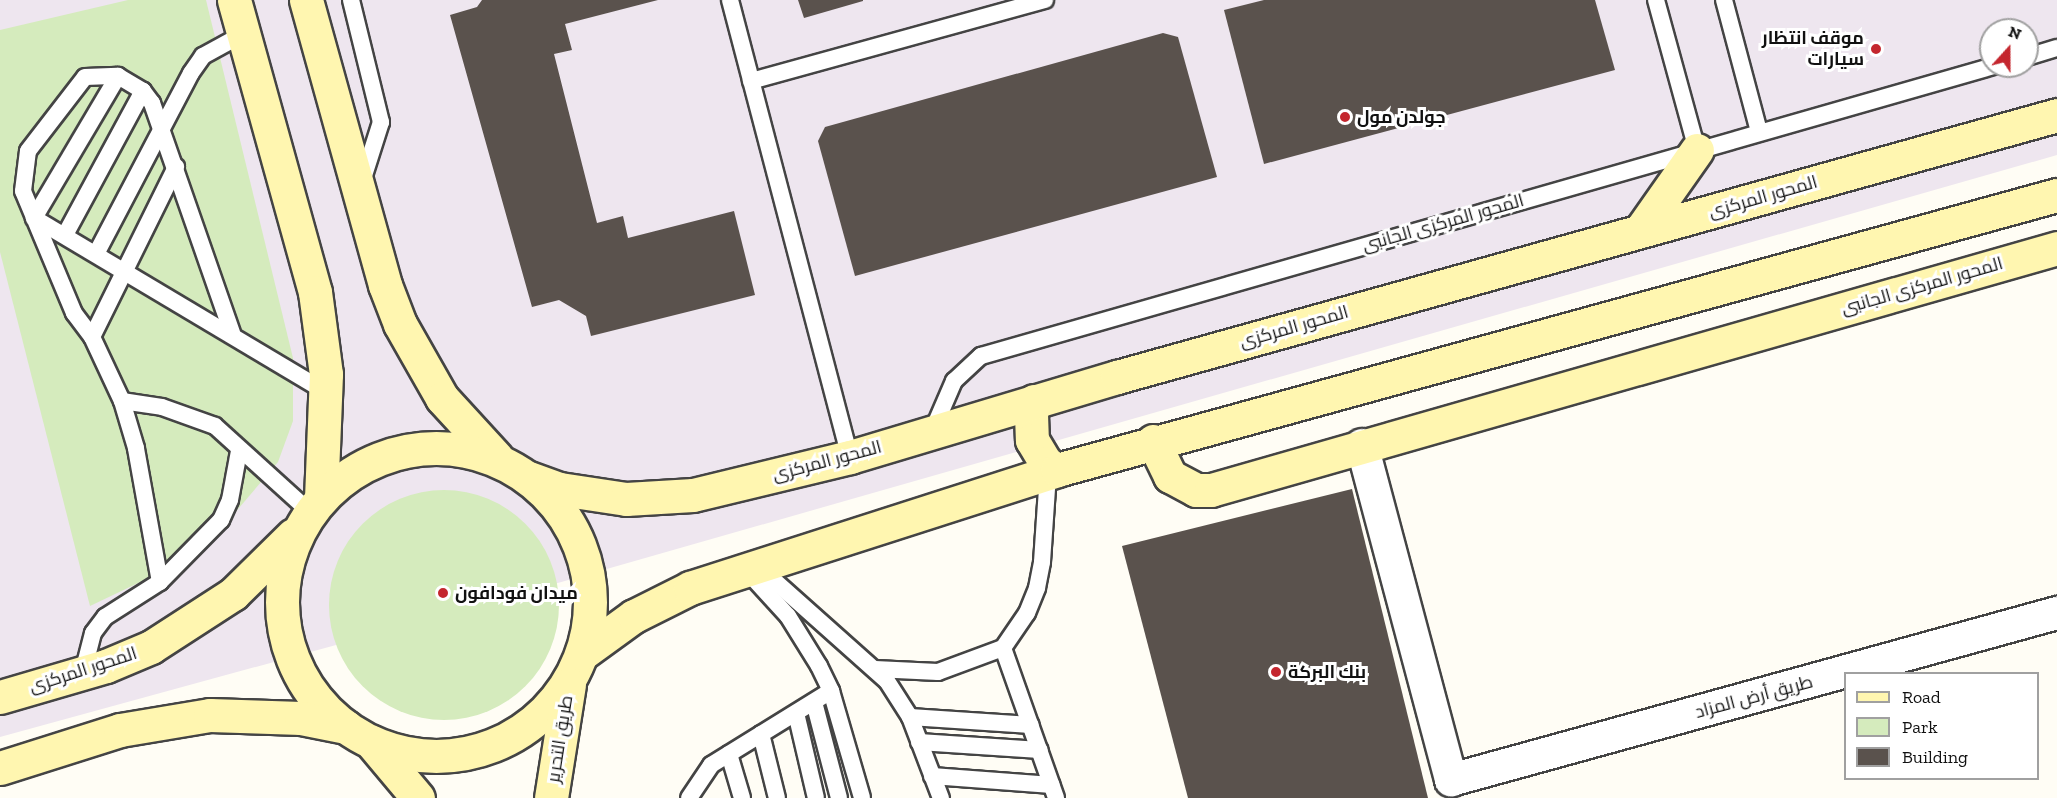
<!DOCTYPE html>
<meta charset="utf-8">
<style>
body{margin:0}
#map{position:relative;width:2057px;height:798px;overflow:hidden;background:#fffdf5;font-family:"Zilla Slab",Cairo,serif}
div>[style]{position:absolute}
.industrial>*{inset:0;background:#eee6ef}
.green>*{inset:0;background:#d5ebbd}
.round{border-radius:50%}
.building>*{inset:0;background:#5a524d}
.roads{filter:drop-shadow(2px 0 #444) drop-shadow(-2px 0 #444) drop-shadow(0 2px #444) drop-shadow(0 -2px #444)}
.lane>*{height:16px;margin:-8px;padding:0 8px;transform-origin:8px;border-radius:8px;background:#fff}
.street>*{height:32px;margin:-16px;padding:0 16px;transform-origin:16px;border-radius:16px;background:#fff}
.secondary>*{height:33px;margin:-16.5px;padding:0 16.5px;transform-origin:16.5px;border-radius:16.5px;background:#fff6b0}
.secondary>.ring{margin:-16.5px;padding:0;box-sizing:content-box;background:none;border:33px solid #fff6b0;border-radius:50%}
.dots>*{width:16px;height:16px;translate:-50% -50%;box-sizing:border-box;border:3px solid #fff;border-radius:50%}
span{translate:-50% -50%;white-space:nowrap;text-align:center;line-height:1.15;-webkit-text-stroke:6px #fff;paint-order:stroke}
.poi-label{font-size:18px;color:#111;font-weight:700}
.right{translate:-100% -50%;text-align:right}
.left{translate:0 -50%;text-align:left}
.street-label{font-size:18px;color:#111}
.legend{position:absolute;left:1844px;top:672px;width:195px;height:108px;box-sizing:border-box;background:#fff;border:2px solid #a0a0a0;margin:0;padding:8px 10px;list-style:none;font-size:18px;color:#111}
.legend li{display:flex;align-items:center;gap:12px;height:30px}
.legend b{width:30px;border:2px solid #a0a0a0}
.north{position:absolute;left:1979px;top:18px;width:60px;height:60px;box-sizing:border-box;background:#fff;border:2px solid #a0a0a0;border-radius:50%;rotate:21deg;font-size:16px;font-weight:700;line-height:24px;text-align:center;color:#111}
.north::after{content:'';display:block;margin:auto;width:21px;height:27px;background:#c4262e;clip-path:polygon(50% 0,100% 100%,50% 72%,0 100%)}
</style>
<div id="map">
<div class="industrial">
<div style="clip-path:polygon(evenodd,0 0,2057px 0,2057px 155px,449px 614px,0 737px,0 0,1991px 30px,2027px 30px,2027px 66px,1991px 66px,1991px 30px)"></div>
</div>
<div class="green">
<div style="clip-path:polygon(128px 0,206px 0,293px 358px,293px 421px,278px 462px,222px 528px,157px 574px,90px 606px,0 252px,0 30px)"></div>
<div class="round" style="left:329px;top:490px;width:230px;height:230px"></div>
</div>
<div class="building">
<div style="clip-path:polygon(482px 0,658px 0,565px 24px,572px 50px,554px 54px,597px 223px,623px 216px,628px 238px,734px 211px,755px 295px,591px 336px,586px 316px,559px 300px,532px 307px,450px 15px,477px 7px)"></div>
<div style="clip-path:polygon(798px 0,863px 0,863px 1px,804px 18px)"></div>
<div style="clip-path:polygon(1264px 0,1595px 0,1615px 70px,1264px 164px,1224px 10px)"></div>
<div style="clip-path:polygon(1163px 33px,1178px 37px,1217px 177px,855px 276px,818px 141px,825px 127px)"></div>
<div style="clip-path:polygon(1352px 489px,1428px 798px,1188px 798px,1122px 546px)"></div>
</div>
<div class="roads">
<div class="lane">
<div style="left:351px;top:0;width:126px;rotate:76.2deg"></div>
<div style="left:381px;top:122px;width:66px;rotate:107.6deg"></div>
<div style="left:730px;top:0;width:472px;rotate:75.3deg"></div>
<div style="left:1656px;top:0;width:156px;rotate:74.7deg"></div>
<div style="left:1724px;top:0;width:137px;rotate:75.1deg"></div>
<div style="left:2027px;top:57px;width:31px;rotate:-17deg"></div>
<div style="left:118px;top:76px;width:165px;rotate:120.6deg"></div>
<div style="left:34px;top:218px;width:340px;rotate:30.8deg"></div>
<div style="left:751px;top:81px;width:305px;rotate:-15.4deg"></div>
<div style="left:65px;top:235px;width:164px;rotate:-61.6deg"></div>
<div style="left:96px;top:254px;width:204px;rotate:-62.3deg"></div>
<div style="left:191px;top:73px;width:21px;rotate:-55deg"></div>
<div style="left:203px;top:56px;width:46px;rotate:-28.8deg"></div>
<div style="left:92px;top:337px;width:190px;rotate:-63.7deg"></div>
<div style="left:122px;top:401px;width:40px;rotate:8.5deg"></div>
<div style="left:162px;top:407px;width:56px;rotate:19.7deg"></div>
<div style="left:215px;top:426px;width:130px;rotate:42.2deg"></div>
<div style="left:932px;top:432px;width:56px;rotate:-66.7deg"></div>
<div style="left:954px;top:381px;width:37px;rotate:-43deg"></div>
<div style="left:981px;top:356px;width:1054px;rotate:-15.98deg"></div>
<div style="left:759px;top:567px;width:171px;rotate:41.7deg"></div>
<div style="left:887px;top:681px;width:43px;rotate:57.4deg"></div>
<div style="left:910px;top:717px;width:87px;rotate:69.1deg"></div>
<div style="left:746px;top:570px;width:62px;rotate:47.6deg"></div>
<div style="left:788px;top:616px;width:59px;rotate:58.2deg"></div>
<div style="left:819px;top:666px;width:28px;rotate:64deg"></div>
<div style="left:831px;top:691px;width:111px;rotate:73.8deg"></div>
<div style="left:160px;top:582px;width:136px;rotate:-100.2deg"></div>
<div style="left:136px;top:448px;width:49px;rotate:-106.6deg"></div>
<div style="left:122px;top:401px;width:71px;rotate:-115.1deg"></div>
<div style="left:92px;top:337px;width:30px;rotate:-127deg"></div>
<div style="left:74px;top:313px;width:132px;rotate:-112.7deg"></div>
<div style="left:23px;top:191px;width:40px;rotate:-82.9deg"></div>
<div style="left:28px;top:151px;width:93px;rotate:-52.4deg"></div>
<div style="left:85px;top:77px;width:33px;rotate:-2deg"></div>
<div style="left:118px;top:76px;width:29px;rotate:31deg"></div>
<div style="left:143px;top:91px;width:15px;rotate:53deg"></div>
<div style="left:152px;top:103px;width:244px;rotate:70.8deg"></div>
<div style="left:1003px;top:648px;width:159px;rotate:70.5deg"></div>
<div style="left:875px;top:669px;width:63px;rotate:2.7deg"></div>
<div style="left:938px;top:672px;width:69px;rotate:-20.3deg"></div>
<div style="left:1003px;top:648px;width:42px;rotate:-55.6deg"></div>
<div style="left:1027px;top:613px;width:27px;rotate:-68deg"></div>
<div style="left:1037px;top:588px;width:26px;rotate:-79deg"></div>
<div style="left:1042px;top:562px;width:89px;rotate:-86.1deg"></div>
<div style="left:83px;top:672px;width:40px;rotate:-75.6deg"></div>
<div style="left:93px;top:633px;width:20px;rotate:-53deg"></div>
<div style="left:105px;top:617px;width:65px;rotate:-32.5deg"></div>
<div style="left:160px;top:582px;width:87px;rotate:-45.5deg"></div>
<div style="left:221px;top:520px;width:22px;rotate:-66deg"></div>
<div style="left:230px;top:500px;width:50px;rotate:-79.6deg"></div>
<div style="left:814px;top:702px;width:99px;rotate:75.4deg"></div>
<div style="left:796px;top:713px;width:87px;rotate:76.8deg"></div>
<div style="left:910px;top:717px;width:121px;rotate:3.8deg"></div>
<div style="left:761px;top:734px;width:66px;rotate:76deg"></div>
<div style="left:919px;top:742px;width:121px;rotate:3.8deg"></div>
<div style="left:729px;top:754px;width:46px;rotate:73.5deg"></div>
<div style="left:932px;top:776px;width:120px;rotate:4.3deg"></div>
<div style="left:689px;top:798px;width:40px;rotate:-56deg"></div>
<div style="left:711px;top:765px;width:141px;rotate:-31.7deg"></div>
</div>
<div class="street">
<div style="left:1362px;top:445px;width:347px;rotate:75.1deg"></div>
<div style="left:1451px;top:780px;width:629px;rotate:-15.41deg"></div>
</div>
<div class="secondary">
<div style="left:234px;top:0;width:303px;rotate:74.5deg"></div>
<div style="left:315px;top:292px;width:83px;rotate:82.4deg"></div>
<div style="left:326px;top:374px;width:124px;rotate:92.3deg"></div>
<div style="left:306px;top:0;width:296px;rotate:74.5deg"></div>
<div style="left:385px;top:285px;width:42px;rotate:69deg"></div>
<div style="left:400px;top:324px;width:85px;rotate:60.4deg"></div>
<div style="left:442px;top:398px;width:81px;rotate:47.5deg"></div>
<div style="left:1640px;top:231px;width:99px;rotate:-54.9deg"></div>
<div style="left:1034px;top:401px;width:13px;rotate:103deg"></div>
<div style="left:1031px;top:414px;width:26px;rotate:88deg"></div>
<div style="left:1032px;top:440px;width:27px;rotate:59deg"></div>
<div style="left:1046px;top:463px;width:13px;rotate:32deg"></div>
<div style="left:1153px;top:441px;width:39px;rotate:64deg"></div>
<div style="left:1170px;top:476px;width:30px;rotate:28deg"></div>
<div style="left:1196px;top:490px;width:15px"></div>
<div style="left:1211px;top:490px;width:880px;rotate:-15.96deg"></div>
<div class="ring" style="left:282px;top:448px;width:275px;height:275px"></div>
<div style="left:529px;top:478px;width:33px;rotate:20deg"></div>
<div style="left:560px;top:489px;width:67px;rotate:8.6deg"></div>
<div style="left:626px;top:499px;width:67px;rotate:-3.4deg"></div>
<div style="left:693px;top:495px;width:162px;rotate:-13.6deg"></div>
<div style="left:850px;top:457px;width:279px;rotate:-16.7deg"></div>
<div style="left:1117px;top:377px;width:976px;rotate:-15.57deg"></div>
<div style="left:583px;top:653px;width:63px;rotate:-36deg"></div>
<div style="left:634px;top:616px;width:63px;rotate:-26.6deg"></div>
<div style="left:690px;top:588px;width:386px;rotate:-17.8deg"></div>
<div style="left:1057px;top:470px;width:1037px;rotate:-15.38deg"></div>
<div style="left:0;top:697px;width:110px;rotate:-16.3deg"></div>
<div style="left:106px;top:666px;width:49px;rotate:-22.9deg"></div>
<div style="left:151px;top:647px;width:98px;rotate:-32.9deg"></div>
<div style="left:233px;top:594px;width:84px;rotate:-44.5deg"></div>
<div style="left:371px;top:742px;width:73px;rotate:50deg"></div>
<div style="left:0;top:768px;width:126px;rotate:-17.6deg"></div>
<div style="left:120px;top:730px;width:91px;rotate:-9.5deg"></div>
<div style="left:210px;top:715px;width:91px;rotate:1.9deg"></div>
<div style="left:301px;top:718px;width:46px;rotate:11.3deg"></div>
<div style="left:551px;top:798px;width:115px;rotate:-81deg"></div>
</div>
</div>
<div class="dots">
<div style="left:1876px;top:49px;background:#c4262e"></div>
<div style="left:1345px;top:117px;background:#c4262e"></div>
<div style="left:443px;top:593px;background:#c4262e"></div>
<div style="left:1276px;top:672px;background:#c4262e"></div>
</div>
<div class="poi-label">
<span class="right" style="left:1864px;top:49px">موقف انتظار<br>سيارات</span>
<span class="left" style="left:1357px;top:117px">جولدن مول</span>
<span class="left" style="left:455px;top:593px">ميدان فودافون</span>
<span class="left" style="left:1288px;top:672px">بنك البركة</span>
</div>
<div class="street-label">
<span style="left:1763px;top:197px;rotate:-16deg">المحور المركزى</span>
<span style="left:1443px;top:223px;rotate:-16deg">المحور المركزى الجانبى</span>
<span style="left:1922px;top:286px;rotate:-16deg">المحور المركزى الجانبى</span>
<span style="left:1294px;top:327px;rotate:-16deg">المحور المركزى</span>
<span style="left:827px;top:461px;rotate:-15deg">المحور المركزى</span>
<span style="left:83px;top:670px;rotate:-18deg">المحور المركزى</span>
<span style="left:1754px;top:697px;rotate:-15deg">طريق أرض المزاد</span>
<span style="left:560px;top:739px;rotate:-81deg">طريق التحرير</span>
</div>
<ul class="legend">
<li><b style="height:8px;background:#fff6b0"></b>Road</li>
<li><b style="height:16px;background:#d5ebbd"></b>Park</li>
<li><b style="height:16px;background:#5a524d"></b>Building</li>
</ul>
<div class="north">N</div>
</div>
